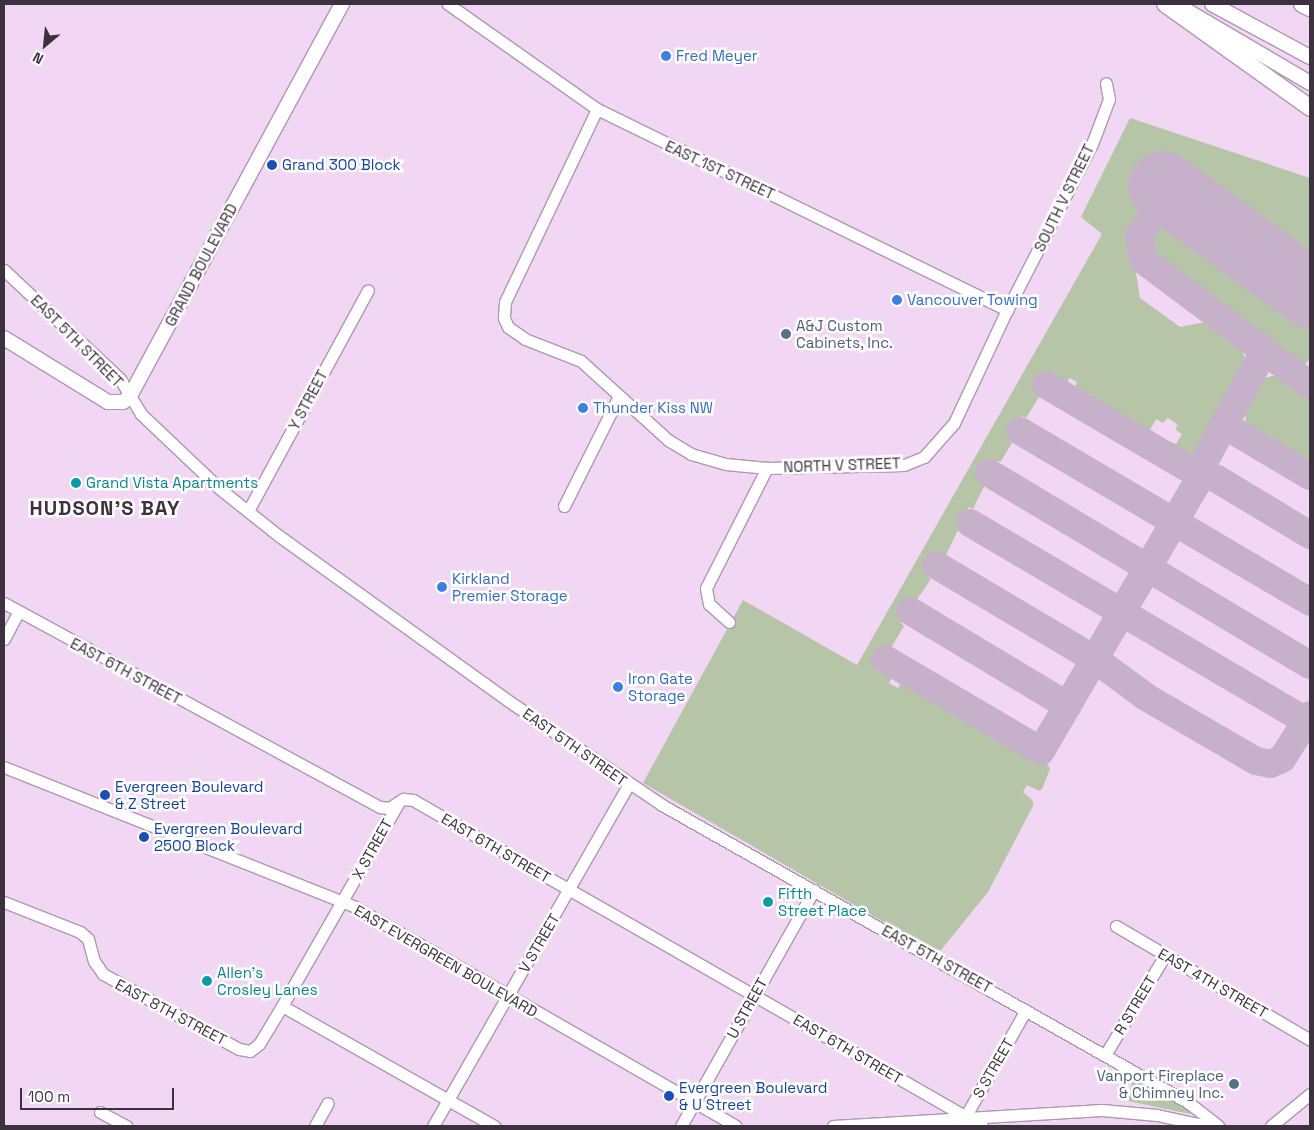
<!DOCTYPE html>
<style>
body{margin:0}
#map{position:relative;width:1314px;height:1130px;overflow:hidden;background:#f1d7f4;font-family:"Space Grotesk",sans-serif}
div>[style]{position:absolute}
.green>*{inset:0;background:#b6c5a8}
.taxiway>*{height:28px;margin:-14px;padding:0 14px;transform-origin:14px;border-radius:14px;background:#c7b1ca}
.runway>*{height:69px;margin:-34.5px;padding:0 34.5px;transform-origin:34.5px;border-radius:34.5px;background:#c7b1ca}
.roads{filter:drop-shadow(1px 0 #af97b3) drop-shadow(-1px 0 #af97b3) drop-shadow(0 1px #af97b3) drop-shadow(0 -1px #af97b3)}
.minor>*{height:11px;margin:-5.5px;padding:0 5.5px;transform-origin:5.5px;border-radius:5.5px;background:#fff}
.major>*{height:14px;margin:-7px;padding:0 7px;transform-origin:7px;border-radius:7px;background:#fff}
.highway>*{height:16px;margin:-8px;padding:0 8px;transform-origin:8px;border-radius:8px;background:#fff}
.dots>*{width:14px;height:14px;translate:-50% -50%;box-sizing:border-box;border:2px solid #fff;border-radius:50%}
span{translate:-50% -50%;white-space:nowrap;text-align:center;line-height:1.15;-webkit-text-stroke:5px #fff;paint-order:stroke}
.shop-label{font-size:15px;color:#366cbe}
.left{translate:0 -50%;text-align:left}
.transit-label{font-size:15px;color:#164399}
.street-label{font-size:15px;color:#3c323d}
.service-label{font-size:15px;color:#4e5e75}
.right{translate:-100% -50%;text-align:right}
.culture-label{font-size:15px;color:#0d838f}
.district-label{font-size:20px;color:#3c323d;font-weight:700;letter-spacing:1px}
.frame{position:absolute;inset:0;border:5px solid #3c323d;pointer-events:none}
.north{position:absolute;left:20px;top:20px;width:50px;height:50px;-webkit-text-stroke:4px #fff;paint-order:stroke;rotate:208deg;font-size:14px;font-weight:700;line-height:20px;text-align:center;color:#3c323d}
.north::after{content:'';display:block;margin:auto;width:18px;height:22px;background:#3c323d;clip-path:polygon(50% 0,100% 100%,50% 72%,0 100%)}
.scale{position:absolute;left:20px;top:1088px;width:154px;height:22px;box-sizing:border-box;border:2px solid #3c323d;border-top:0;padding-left:6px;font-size:15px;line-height:18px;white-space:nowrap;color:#3c323d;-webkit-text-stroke:4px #fff;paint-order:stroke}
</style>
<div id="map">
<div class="green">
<div style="clip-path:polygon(1130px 118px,1310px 178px,1310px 274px,1166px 169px,1148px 197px,1130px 236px,1140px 298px,1180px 327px,1211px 321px,1240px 344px,1245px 358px,1242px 372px,1194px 458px,1183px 460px,1165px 448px,1168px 441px,1176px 444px,1182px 434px,1176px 430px,1177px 424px,1168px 418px,1163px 423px,1156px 419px,1150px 430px,1159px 436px,1151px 441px,1105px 414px,1108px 405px,1100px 401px,1094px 408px,1088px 404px,1091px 395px,1084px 392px,1078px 398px,1072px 395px,1077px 382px,1070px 378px,1062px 388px,1048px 381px,1044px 389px,1047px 394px,1044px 399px,1039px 397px,1026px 418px,1022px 416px,1010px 441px,1012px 443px,1001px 461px,996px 462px,973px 509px,969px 507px,946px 555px,941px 554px,928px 577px,931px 579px,901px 623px,904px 626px,882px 663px,895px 672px,889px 683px,898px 688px,904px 677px,1045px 759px,1050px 769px,1042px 789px,1039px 791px,1027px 785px,1023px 792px,1033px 801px,1033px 806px,988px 892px,941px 950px,934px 951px,643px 783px,743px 600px,857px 665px,1102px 234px,1081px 217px)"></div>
<div style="clip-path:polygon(1170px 218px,1186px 218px,1310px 309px,1310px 359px,1305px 364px,1300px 366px,1283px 356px,1149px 256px,1144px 245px,1147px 233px,1155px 223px)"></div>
<div style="clip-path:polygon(1277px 375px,1287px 378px,1310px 394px,1310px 466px,1258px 435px,1246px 423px,1244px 406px,1253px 388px,1264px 378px)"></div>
<div style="clip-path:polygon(1133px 1078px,1191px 1112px,1190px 1114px,1128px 1101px)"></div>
</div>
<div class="taxiway">
<div style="left:1197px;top:209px;width:25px;rotate:-168deg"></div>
<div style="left:1173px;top:204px;width:19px;rotate:159deg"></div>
<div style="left:1155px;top:211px;width:31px;rotate:122deg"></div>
<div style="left:1139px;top:237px;width:23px;rotate:80deg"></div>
<div style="left:1143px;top:260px;width:209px;rotate:36.8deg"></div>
<div style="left:1046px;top:385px;width:162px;rotate:30.4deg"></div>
<div style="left:1186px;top:467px;width:33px;rotate:21deg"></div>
<div style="left:1217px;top:479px;width:109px;rotate:31.1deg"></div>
<div style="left:1224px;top:425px;width:100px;rotate:30.7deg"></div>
<div style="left:1020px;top:431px;width:337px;rotate:30.5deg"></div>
<div style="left:989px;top:473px;width:374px;rotate:30.9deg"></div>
<div style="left:970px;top:523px;width:390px;rotate:30.5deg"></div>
<div style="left:936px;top:565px;width:186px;rotate:30.7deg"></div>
<div style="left:1096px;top:660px;width:62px;rotate:36.5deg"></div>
<div style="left:1146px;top:697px;width:127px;rotate:30.2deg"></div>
<div style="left:1256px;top:761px;width:14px;rotate:12deg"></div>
<div style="left:1270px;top:764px;width:13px;rotate:-23deg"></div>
<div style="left:1282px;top:759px;width:52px;rotate:-57.5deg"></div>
<div style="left:910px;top:611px;width:184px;rotate:31deg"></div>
<div style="left:885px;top:659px;width:181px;rotate:30.5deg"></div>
<div style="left:1041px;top:751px;width:308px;rotate:-59.8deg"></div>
<div style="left:1196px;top:485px;width:24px;rotate:-71deg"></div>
<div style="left:1204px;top:462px;width:126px;rotate:-61.6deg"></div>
</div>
<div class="runway">
<div style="left:1162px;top:185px;width:183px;rotate:36.1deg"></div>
</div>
<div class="roads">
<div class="minor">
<div style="left:448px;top:4px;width:182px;rotate:35.2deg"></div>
<div style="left:597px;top:109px;width:457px;rotate:26.1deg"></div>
<div style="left:597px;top:109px;width:214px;rotate:115.5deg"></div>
<div style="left:505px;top:302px;width:16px;rotate:94deg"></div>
<div style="left:504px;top:318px;width:10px;rotate:66deg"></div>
<div style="left:508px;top:327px;width:21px;rotate:35deg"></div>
<div style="left:525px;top:339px;width:60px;rotate:21.4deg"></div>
<div style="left:581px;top:361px;width:118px;rotate:42.2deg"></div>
<div style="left:668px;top:440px;width:27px;rotate:31deg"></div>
<div style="left:691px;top:454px;width:36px;rotate:16deg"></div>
<div style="left:726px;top:464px;width:41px;rotate:5.6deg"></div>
<div style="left:767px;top:468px;width:137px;rotate:-1.3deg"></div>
<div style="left:904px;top:465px;width:22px;rotate:-22deg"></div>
<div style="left:924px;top:457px;width:45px;rotate:-48.6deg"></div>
<div style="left:954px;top:423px;width:125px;rotate:-64.9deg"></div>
<div style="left:1007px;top:310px;width:186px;rotate:-62.9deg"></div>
<div style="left:1092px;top:144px;width:48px;rotate:-69.3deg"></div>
<div style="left:1109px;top:99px;width:16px;rotate:-101deg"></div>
<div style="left:4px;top:270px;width:159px;rotate:43.2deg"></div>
<div style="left:120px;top:379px;width:41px;rotate:59deg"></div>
<div style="left:141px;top:414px;width:109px;rotate:43.5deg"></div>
<div style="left:220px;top:489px;width:75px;rotate:38.5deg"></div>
<div style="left:279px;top:536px;width:288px;rotate:35.7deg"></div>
<div style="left:513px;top:704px;width:180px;rotate:34.1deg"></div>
<div style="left:662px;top:805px;width:605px;rotate:29.49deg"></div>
<div style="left:1189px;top:1103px;width:37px;rotate:38deg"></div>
<div style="left:564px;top:506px;width:121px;rotate:-63.4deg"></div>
<div style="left:248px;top:511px;width:251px;rotate:-61.5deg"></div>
<div style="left:4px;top:603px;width:428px;rotate:28.5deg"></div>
<div style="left:380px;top:807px;width:9px;rotate:6deg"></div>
<div style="left:389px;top:808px;width:17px;rotate:-33deg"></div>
<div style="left:403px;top:799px;width:10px;rotate:6deg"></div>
<div style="left:413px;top:800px;width:656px;rotate:29.81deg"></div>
<div style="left:729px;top:622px;width:27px;rotate:-138deg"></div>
<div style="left:709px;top:604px;width:16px;rotate:-101deg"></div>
<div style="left:706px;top:588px;width:135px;rotate:-63.1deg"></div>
<div style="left:4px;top:639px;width:30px;rotate:-62deg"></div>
<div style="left:4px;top:767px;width:378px;rotate:21.7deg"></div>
<div style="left:355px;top:907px;width:439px;rotate:29.9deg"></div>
<div style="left:4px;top:902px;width:82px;rotate:21.5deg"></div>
<div style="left:80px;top:932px;width:11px;rotate:41deg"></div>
<div style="left:88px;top:939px;width:23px;rotate:75deg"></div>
<div style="left:94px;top:961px;width:16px;rotate:55deg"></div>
<div style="left:103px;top:974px;width:155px;rotate:28.9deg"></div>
<div style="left:239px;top:1049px;width:11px;rotate:10deg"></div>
<div style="left:250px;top:1051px;width:11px;rotate:-38deg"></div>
<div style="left:259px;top:1044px;width:44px;rotate:-58.8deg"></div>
<div style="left:282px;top:1006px;width:235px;rotate:-60.2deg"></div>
<div style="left:1116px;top:926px;width:225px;rotate:30.4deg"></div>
<div style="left:282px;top:1006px;width:244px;rotate:29.5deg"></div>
<div style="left:1105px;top:1055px;width:117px;rotate:-59deg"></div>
<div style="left:100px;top:1112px;width:30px;rotate:28deg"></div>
<div style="left:315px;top:1126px;width:26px;rotate:-61deg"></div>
<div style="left:433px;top:1126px;width:394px;rotate:-60.2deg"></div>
<div style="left:681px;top:1126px;width:271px;rotate:-60.6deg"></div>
<div style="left:833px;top:1126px;width:269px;rotate:-3.4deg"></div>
<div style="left:1102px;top:1110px;width:55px;rotate:5.2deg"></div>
<div style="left:1157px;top:1115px;width:51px;rotate:12.4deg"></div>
<div style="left:960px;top:1126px;width:133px;rotate:-60.4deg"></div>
<div style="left:1271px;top:1126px;width:50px;rotate:-39.4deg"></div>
</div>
<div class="major">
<div style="left:1212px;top:4px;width:111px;rotate:28.4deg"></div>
<div style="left:1179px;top:6px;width:152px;rotate:30.4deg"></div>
<div style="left:4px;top:338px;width:122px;rotate:31.6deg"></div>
<div style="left:108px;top:402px;width:15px"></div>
<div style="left:123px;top:402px;width:9px;rotate:-41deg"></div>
<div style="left:130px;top:396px;width:446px;rotate:-61.6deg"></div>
</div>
<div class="highway">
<div style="left:1165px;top:4px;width:178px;rotate:35.6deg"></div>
<div style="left:1302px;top:4px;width:9px;rotate:27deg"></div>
</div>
</div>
<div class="dots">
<div style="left:666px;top:56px;background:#3f7fe0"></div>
<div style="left:272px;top:165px;background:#1a4fb4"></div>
<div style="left:897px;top:300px;background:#3f7fe0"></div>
<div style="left:786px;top:334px;background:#5c6f8a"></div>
<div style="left:583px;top:408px;background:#3f7fe0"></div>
<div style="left:76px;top:483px;background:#0f9aa8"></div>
<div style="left:442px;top:587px;background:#3f7fe0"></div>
<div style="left:618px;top:687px;background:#3f7fe0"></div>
<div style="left:105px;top:795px;background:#1a4fb4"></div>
<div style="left:144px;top:837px;background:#1a4fb4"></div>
<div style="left:768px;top:902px;background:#0f9aa8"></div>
<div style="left:207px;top:981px;background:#0f9aa8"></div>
<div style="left:1234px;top:1084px;background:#5c6f8a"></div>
<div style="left:669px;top:1096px;background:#1a4fb4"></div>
</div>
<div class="shop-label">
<span class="left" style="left:676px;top:56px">Fred Meyer</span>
<span class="left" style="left:907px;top:300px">Vancouver Towing</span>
<span class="left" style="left:593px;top:408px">Thunder Kiss NW</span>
<span class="left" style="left:452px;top:587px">Kirkland<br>Premier Storage</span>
<span class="left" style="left:628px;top:687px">Iron Gate<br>Storage</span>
</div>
<div class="transit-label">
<span class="left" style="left:282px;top:165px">Grand 300 Block</span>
<span class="left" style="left:115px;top:795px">Evergreen Boulevard<br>&amp; Z Street</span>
<span class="left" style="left:154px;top:837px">Evergreen Boulevard<br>2500 Block</span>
<span class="left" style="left:679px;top:1096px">Evergreen Boulevard<br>&amp; U Street</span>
</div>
<div class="street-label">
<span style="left:720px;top:170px;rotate:25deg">EAST 1ST STREET</span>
<span style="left:1064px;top:198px;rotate:-64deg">SOUTH V STREET</span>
<span style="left:201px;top:265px;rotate:-62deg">GRAND BOULEVARD</span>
<span style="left:77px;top:341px;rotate:45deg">EAST 5TH STREET</span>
<span style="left:308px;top:400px;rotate:-62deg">Y STREET</span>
<span style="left:842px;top:465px;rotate:-2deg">NORTH V STREET</span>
<span style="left:126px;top:671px;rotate:28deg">EAST 6TH STREET</span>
<span style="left:575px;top:747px;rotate:35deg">EAST 5TH STREET</span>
<span style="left:496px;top:848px;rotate:30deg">EAST 6TH STREET</span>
<span style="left:372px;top:849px;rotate:-61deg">X STREET</span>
<span style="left:539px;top:943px;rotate:-60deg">V STREET</span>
<span style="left:937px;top:959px;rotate:29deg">EAST 5TH STREET</span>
<span style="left:446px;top:961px;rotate:30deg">EAST EVERGREEN BOULEVARD</span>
<span style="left:1213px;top:983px;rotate:30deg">EAST 4TH STREET</span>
<span style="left:1135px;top:1005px;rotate:-59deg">R STREET</span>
<span style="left:747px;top:1008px;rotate:-61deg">U STREET</span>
<span style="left:171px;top:1012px;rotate:28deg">EAST 8TH STREET</span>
<span style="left:848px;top:1049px;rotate:30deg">EAST 6TH STREET</span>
<span style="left:993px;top:1068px;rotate:-60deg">S STREET</span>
</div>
<div class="service-label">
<span class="left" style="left:796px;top:334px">A&amp;J Custom<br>Cabinets, Inc.</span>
<span class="right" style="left:1224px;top:1084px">Vanport Fireplace<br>&amp; Chimney Inc.</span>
</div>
<div class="culture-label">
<span class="left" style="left:86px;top:483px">Grand Vista Apartments</span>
<span class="left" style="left:778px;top:902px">Fifth<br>Street Place</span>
<span class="left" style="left:217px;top:981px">Allen's<br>Crosley Lanes</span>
</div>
<div class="district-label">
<span style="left:105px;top:508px">HUDSON'S BAY</span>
</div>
<div class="frame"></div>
<div class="north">N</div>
<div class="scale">100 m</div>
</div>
